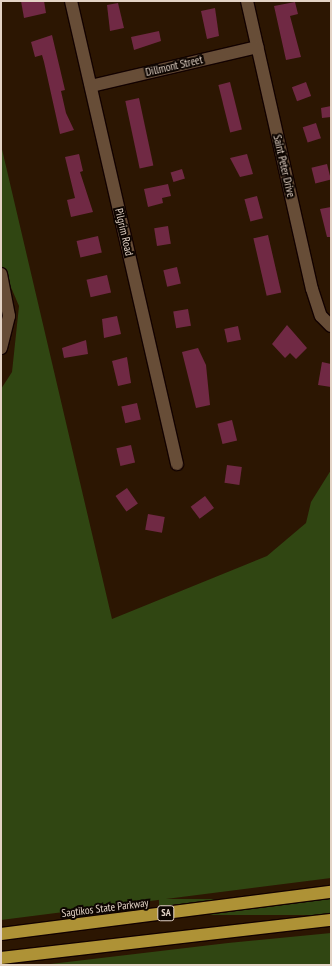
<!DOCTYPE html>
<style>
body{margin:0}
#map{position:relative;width:332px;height:966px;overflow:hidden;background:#2c1602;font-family:"PT Sans Narrow",sans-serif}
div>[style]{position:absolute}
.green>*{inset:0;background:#304612;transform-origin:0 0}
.building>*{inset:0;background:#702944;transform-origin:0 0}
.roads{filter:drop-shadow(1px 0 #130200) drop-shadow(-1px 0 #130200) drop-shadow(0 1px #130200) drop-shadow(0 -1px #130200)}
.minor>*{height:12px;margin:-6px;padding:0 6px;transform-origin:6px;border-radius:6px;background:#674d37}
.highway>*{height:12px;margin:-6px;padding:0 6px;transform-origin:6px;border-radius:6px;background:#ae9236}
span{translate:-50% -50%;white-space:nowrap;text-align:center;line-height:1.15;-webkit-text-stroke:4px #0d0501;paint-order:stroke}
.shield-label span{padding:1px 3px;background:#0d0501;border:1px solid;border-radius:3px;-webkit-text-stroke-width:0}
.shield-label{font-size:10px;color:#e3d3c6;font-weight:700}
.street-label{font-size:11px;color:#e3d3c6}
.frame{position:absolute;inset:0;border:2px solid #e3d3c6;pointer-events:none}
</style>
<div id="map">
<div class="green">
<div style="clip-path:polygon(1px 145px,112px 619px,267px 556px,306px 523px,311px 502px,331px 470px,331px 878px,1px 920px,1px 389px,12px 372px,19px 306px,1px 264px)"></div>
<div style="left:331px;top:899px;width:16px;height:172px;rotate:90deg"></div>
<div style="clip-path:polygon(331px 933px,331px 965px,42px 965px,228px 943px)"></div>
</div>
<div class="building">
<div style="clip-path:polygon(21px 1px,44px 1px,46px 13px,24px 18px)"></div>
<div style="clip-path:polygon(295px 2px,298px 14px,290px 16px,301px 57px,286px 60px,274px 6px)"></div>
<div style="clip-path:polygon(118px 3px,124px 28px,110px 31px,107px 5px)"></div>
<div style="clip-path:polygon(215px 8px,219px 36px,207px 39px,201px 11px)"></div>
<div style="clip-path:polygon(159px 31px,161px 41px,134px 50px,131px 37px)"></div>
<div style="clip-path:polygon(52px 35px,65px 90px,61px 91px,66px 113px,74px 130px,60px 134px,44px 62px,42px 55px,35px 57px,31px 42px)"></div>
<div style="left:230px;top:82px;width:49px;height:12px;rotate:76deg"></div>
<div style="left:306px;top:82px;width:15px;height:15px;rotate:70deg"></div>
<div style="left:139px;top:98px;width:69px;height:14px;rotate:78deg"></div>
<div style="clip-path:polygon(331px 106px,331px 117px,322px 118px,321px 108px)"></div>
<div style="left:316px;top:123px;width:16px;height:14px;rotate:72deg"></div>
<div style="clip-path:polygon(79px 154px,83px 171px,80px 172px,93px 212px,71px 217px,67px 200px,75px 198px,65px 157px)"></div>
<div style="clip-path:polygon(247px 154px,253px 174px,240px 177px,230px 158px)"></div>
<div style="left:327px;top:164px;width:16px;height:16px;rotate:76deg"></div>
<div style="left:182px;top:169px;width:10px;height:12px;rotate:73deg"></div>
<div style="clip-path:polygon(168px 184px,171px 196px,162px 198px,163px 203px,148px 207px,144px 189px)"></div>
<div style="left:257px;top:196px;width:23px;height:13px;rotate:75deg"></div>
<div style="clip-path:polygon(331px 207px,331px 237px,327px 237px,320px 209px)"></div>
<div style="left:168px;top:226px;width:18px;height:14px;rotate:81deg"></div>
<div style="left:268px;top:235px;width:59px;height:15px;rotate:77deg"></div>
<div style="left:98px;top:236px;width:17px;height:22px;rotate:77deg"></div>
<div style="left:177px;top:267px;width:17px;height:14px;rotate:77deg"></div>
<div style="left:107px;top:275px;width:18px;height:21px;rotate:77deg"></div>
<div style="left:188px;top:309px;width:17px;height:15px;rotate:80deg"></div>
<div style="clip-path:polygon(117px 316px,121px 334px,104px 338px,102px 319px)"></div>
<div style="clip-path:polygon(287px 325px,307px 348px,296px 359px,290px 353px,285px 358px,272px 344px)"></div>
<div style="left:238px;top:326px;width:14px;height:14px;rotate:78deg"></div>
<div style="clip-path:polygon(86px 340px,88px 354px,64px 358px,62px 348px)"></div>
<div style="clip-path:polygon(198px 348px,206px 365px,210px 405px,196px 408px,182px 352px)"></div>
<div style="clip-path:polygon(127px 357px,131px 383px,118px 386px,112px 361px)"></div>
<div style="clip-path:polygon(322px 362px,331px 364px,331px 387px,318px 385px)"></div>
<div style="left:137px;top:403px;width:17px;height:16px;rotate:77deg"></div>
<div style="left:232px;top:420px;width:21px;height:15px;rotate:76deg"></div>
<div style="left:131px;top:445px;width:18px;height:15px;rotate:77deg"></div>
<div style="left:227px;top:465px;width:15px;height:18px;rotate:8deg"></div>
<div style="left:127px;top:488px;width:19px;height:14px;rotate:55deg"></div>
<div style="left:205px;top:496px;width:15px;height:18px;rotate:53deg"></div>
<div style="left:148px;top:514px;width:17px;height:16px;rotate:10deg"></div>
</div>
<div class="roads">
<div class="minor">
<div style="left:71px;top:1px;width:475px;rotate:77.1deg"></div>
<div style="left:247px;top:1px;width:295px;rotate:77.3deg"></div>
<div style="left:312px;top:289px;width:28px;rotate:72deg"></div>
<div style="left:321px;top:316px;width:14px;rotate:45deg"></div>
<div style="left:91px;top:86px;width:171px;rotate:-13.2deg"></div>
<div style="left:1px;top:274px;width:43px;rotate:79.2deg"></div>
<div style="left:9px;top:316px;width:33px;rotate:104deg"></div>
</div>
<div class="highway">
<div style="left:1px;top:934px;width:333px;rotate:-7.3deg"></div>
<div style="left:1px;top:958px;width:332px;rotate:-6.6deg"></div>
</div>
</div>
<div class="shield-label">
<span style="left:166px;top:913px">SA</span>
</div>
<div class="street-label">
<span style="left:174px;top:66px;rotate:-13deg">Dillmont Street</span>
<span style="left:284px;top:166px;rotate:77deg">Saint Peter Drive</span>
<span style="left:124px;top:232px;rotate:77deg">Pilgrim Road</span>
<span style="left:105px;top:908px;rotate:-7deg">Sagtikos State Parkway</span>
</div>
<div class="frame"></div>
</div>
